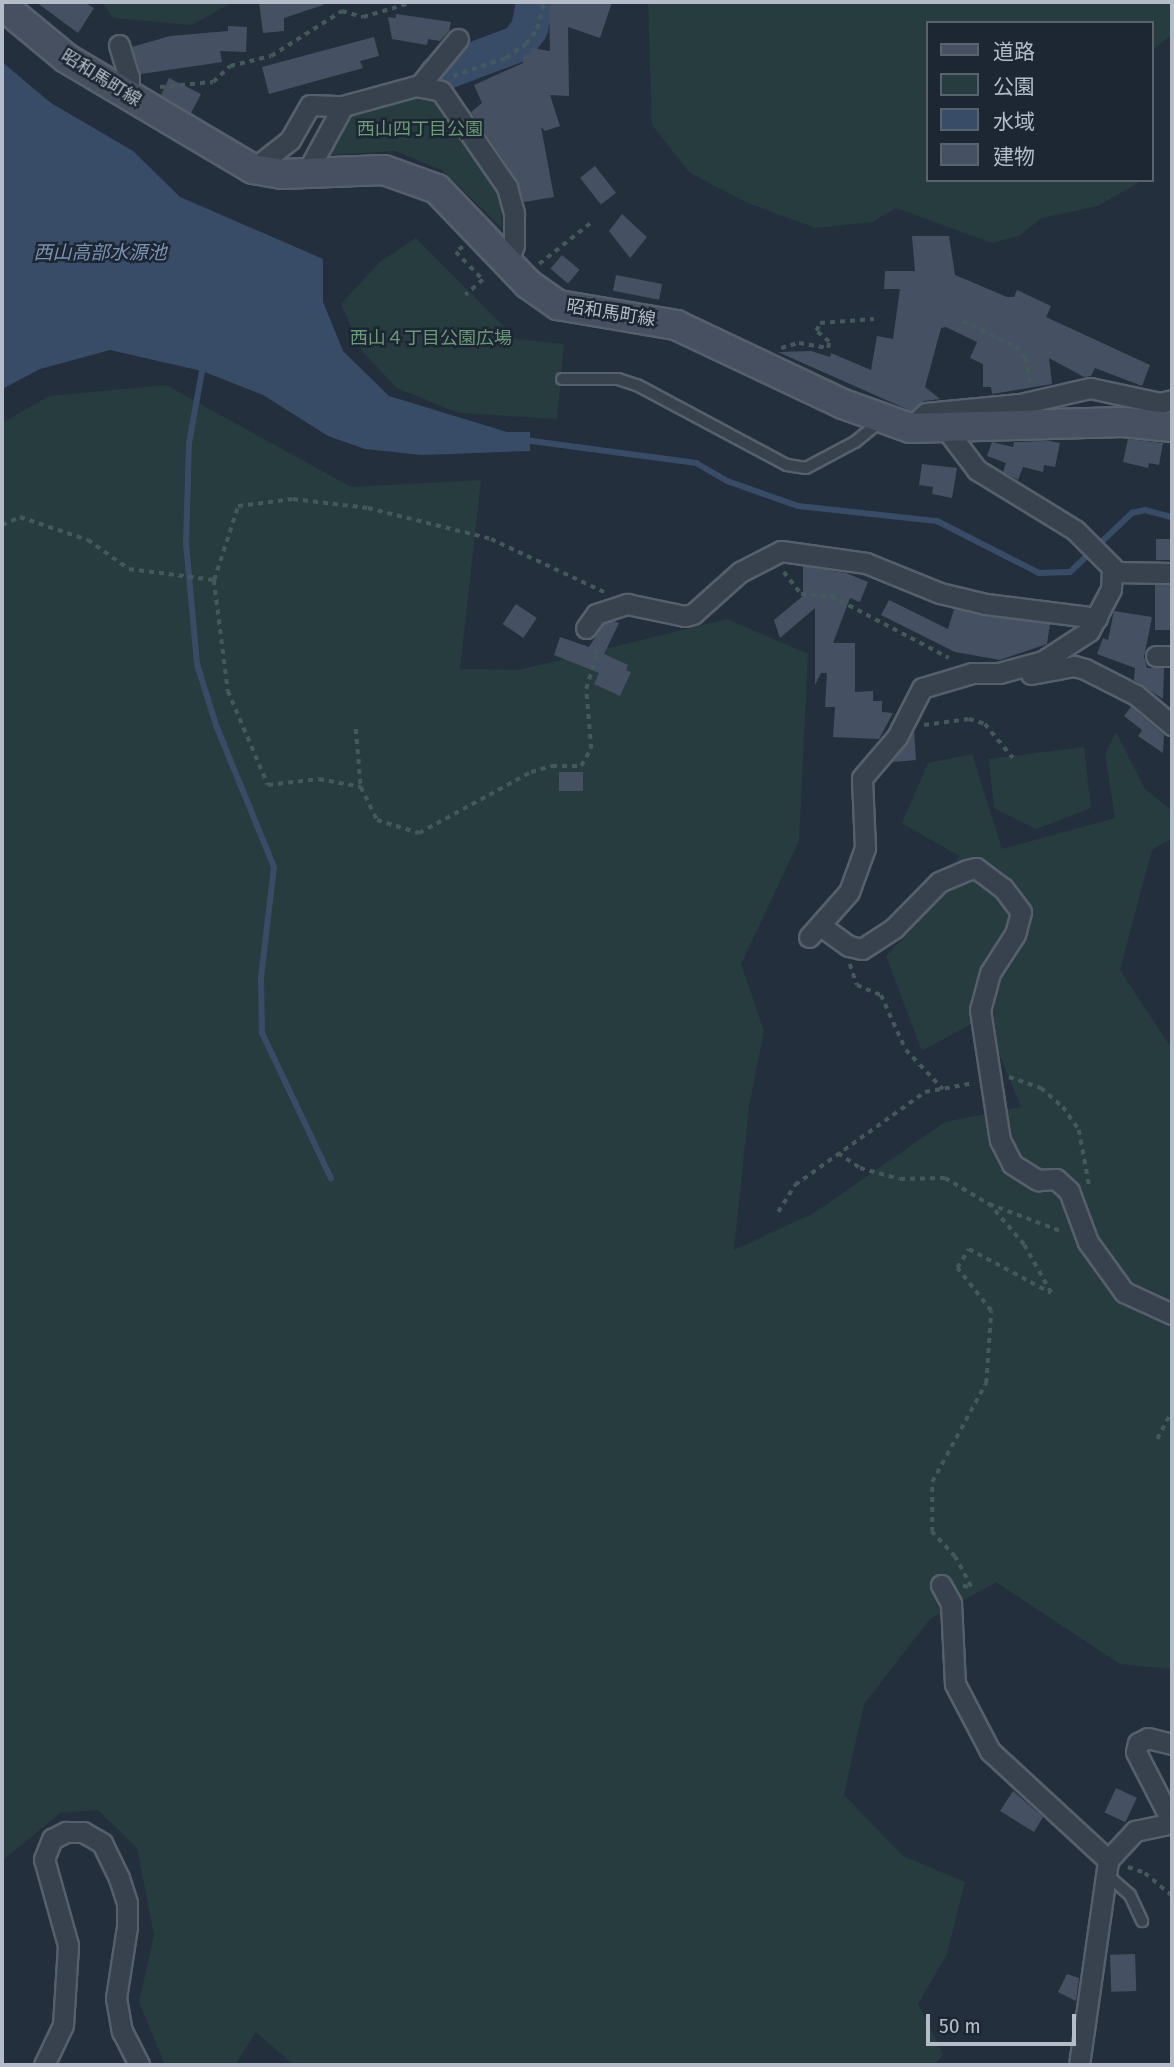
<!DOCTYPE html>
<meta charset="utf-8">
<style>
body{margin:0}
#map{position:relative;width:1174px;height:2067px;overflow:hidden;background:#242f3e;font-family:"Fira Sans Condensed","Noto Sans JP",sans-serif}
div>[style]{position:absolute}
.green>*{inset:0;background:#263c3f}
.water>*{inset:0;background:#394c67}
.stream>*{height:6px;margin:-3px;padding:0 3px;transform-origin:3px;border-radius:3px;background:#394c67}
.river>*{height:37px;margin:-18.5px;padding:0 18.5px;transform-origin:18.5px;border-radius:18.5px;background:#394c67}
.building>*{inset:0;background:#455162;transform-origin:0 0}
.path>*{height:3.5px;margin-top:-1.75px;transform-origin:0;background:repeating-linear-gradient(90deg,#44595c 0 5px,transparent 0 10px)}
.roads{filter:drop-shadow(2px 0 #565f6c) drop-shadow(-2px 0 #565f6c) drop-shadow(0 2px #565f6c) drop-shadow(0 -2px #565f6c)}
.service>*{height:10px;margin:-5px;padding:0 5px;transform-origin:5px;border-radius:5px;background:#38414e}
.minor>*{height:19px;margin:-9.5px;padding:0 9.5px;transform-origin:9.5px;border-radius:9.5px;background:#38414e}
.secondary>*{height:28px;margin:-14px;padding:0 14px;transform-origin:14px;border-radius:14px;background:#465061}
span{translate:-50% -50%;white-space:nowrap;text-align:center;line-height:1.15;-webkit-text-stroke:5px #1d2633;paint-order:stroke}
.street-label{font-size:18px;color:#b4bcc9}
.park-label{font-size:18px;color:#6b9a76}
.water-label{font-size:19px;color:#7c92b1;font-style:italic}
.frame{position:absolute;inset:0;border:4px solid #b4bcc9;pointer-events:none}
.legend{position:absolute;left:926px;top:21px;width:228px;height:161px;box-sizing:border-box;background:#1d2633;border:2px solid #59626f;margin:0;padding:9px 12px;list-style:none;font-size:21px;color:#b4bcc9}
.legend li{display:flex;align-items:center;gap:14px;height:35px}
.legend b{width:35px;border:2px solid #59626f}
.scale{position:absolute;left:926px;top:2014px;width:150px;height:32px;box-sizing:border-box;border:4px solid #b4bcc9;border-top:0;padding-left:9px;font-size:21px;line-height:24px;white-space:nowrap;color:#b4bcc9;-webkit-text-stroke:5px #1d2633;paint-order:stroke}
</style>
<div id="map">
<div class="green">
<div style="clip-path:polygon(102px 2px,233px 2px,192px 25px,113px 18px)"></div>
<div style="clip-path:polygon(648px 2px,1172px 2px,1172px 35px,1151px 51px,1151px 23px,927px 23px,927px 180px,1143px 180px,1098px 206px,1042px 218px,1019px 236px,992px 243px,896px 208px,872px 222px,816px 228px,750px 204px,690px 173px,652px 125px)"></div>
<div style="clip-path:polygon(413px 97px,438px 102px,500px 192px,502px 228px,442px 170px,395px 151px,328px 155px,348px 115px)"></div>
<div style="clip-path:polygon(416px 238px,516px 339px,564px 344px,557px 419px,459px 413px,397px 388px,362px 351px,341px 304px,380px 262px)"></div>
<div style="clip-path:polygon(166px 385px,351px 487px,481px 480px,460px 669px,519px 670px,727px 619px,808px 654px,799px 841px,741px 964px,764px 1031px,749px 1107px,734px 1250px,814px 1213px,945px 1122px,1021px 1107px,984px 1017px,922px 1051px,886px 956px,942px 897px,959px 856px,902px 823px,928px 763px,972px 754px,1002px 849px,1115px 818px,1105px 754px,1116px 732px,1145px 789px,1172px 811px,1172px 838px,1152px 850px,1120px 970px,1172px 1049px,1172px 1669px,1120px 1664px,996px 1582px,930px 1619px,864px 1704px,844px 1795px,903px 1856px,965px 1882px,947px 1954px,918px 2004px,943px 2054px,935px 2065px,294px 2065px,256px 2032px,235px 2065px,165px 2065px,139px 2002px,154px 1935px,137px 1848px,98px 1810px,60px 1813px,2px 1861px,2px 423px,49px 396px)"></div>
<div style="clip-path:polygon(1084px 747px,1091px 808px,1036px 829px,994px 808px,989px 759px)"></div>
</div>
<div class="water">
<div style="clip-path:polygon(2px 62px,51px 103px,133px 151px,180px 197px,323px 259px,323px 302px,343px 351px,389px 396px,507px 432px,530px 432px,530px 451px,422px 455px,365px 449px,328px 436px,263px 395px,202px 371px,110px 350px,40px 369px,2px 389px)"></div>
</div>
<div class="stream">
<div style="left:202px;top:371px;width:73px;rotate:100.2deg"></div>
<div style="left:189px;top:443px;width:100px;rotate:91.7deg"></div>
<div style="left:186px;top:543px;width:121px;rotate:84.8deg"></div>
<div style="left:197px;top:664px;width:64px;rotate:72.7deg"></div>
<div style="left:216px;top:725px;width:153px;rotate:67.8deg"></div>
<div style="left:274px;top:867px;width:112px;rotate:96.7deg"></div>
<div style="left:261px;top:978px;width:55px;rotate:89deg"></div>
<div style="left:262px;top:1033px;width:161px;rotate:64.6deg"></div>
<div style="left:524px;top:440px;width:174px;rotate:7.6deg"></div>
<div style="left:696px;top:463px;width:36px;rotate:30deg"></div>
<div style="left:727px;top:481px;width:75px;rotate:19.4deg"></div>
<div style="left:798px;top:506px;width:140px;rotate:6.2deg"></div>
<div style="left:937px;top:521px;width:114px;rotate:27deg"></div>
<div style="left:1039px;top:573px;width:31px;rotate:-2deg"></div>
<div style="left:1070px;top:572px;width:86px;rotate:-43.6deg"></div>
<div style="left:1132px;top:513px;width:13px;rotate:-13deg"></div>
<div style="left:1145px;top:510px;width:28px;rotate:15deg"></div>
</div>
<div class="river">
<div style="left:436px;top:74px;width:88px;rotate:-20.7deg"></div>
<div style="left:518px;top:43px;width:19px;rotate:-54deg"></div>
<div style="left:529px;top:28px;width:26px;rotate:-79deg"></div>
</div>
<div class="building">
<div style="clip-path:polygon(36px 2px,84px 2px,94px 8px,78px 33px)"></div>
<div style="clip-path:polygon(259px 2px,322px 2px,323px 5px,284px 18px,284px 31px,263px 33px)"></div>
<div style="clip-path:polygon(553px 2px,612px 2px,600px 38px,568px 27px,569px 96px,550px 95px,560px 126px,545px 131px,541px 127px,554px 197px,524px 202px,517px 180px,471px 112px,482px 103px,474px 85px,523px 63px,524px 54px,530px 54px,531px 48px,550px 51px,549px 8px)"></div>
<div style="clip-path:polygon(396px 14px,451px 22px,449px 31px,440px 41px,428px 39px,427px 45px,392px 39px,388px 17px,396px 18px)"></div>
<div style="clip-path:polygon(228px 26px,247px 27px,246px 52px,220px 51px,222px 62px,141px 74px,132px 47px,170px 36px,228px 31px)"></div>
<div style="clip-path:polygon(374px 37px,379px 56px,360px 61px,363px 68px,269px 94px,262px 67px)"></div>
<div style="clip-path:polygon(169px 78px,201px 94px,191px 113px,161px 95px)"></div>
<div style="left:595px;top:166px;width:34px;height:19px;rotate:52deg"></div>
<div style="clip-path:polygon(622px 214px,647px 237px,630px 258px,609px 231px)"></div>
<div style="clip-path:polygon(912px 236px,949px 236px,955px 275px,1007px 297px,1014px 297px,1017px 290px,1051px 306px,1046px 317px,1150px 365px,1142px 386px,1095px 368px,1091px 376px,1084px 377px,1049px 358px,1052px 384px,992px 394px,991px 387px,983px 387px,983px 364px,970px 358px,977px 342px,946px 327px,941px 328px,925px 387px,940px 399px,924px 401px,911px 411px,778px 352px,811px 351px,830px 357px,831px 353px,871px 370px,877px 336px,893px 339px,900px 289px,884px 289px,885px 271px,915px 271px)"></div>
<div style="left:562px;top:255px;width:23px;height:18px;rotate:40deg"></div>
<div style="left:616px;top:275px;width:47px;height:16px;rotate:11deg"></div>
<div style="clip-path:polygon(1128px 439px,1163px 443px,1159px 465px,1149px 463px,1148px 468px,1123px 462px)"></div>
<div style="clip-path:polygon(1049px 441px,1060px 443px,1055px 467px,1044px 465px,1043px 472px,1023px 467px,1018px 480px,1003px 472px,1006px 463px,987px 456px,992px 442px,1013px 447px,1014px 442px)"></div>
<div style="clip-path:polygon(922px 464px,957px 468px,952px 498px,932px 494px,933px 487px,919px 485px)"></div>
<div style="left:1156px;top:539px;width:16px;height:21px"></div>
<div style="clip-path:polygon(803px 566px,846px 573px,868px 582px,860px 602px,850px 598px,833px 643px,855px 643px,855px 692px,873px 691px,873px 701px,882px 701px,882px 712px,893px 713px,879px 739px,833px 737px,835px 707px,825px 707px,827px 673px,821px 673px,815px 685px,815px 608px,780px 638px,774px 620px,803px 596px)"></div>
<div style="left:1155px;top:585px;width:17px;height:45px"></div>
<div style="clip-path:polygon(889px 600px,948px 629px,954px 609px,1050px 624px,1047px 644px,1000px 660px,955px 652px,881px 615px)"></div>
<div style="left:516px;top:604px;width:25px;height:24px;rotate:34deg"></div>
<div style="clip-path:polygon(1114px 611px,1152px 617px,1144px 657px,1147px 668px,1164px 668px,1163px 699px,1134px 680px,1135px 668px,1097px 654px,1103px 638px,1108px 640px)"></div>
<div style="clip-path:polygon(614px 621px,619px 623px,604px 654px,628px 665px,626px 670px,631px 672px,620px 696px,594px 684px,599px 673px,554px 655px,560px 637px,589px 647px,604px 624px)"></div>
<div style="clip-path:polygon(1131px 707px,1164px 735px,1163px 753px,1138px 736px,1142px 730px,1124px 716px)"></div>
<div style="clip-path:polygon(914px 730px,916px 760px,893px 762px,908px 743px)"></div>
<div style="left:559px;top:772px;width:24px;height:19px"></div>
<div style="left:1116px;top:1788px;width:23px;height:27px;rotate:25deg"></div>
<div style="clip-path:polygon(1013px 1791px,1043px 1817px,1034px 1832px,1000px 1811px)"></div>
<div style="left:1135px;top:1954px;width:37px;height:25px;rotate:88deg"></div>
<div style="clip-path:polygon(1067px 1974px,1079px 1978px,1076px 2001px,1058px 1992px)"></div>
</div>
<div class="path">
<div style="left:453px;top:76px;width:56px;rotate:-18.8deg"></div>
<div style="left:506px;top:58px;width:24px;rotate:-35deg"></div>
<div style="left:526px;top:44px;width:19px;rotate:-54deg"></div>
<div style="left:537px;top:29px;width:28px;rotate:-75deg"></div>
<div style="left:160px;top:87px;width:53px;rotate:-5.4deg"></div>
<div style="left:213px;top:82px;width:23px;rotate:-43deg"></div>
<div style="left:230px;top:66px;width:42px;rotate:-13.7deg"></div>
<div style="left:271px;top:56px;width:84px;rotate:-32.4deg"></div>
<div style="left:342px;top:11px;width:22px;rotate:16deg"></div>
<div style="left:363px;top:17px;width:52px;rotate:-16.7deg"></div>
<div style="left:463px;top:247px;width:9px;rotate:144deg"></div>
<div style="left:456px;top:252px;width:39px;rotate:46deg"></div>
<div style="left:483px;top:280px;width:23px;rotate:139deg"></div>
<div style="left:539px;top:264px;width:69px;rotate:-38.5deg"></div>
<div style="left:963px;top:321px;width:59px;rotate:26.1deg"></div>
<div style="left:1016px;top:347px;width:15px;rotate:48deg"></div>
<div style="left:1026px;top:358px;width:25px;rotate:81deg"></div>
<div style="left:781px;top:348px;width:19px;rotate:-16deg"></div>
<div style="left:799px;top:343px;width:29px;rotate:10deg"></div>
<div style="left:828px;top:348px;width:6px;rotate:-81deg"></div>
<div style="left:829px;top:342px;width:17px;rotate:-140deg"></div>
<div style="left:816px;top:331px;width:9px;rotate:-63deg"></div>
<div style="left:820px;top:323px;width:54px;rotate:-4.2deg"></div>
<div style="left:2px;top:525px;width:20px;rotate:-24deg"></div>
<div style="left:20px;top:517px;width:72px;rotate:18.7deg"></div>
<div style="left:88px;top:540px;width:50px;rotate:35.3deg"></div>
<div style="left:129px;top:569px;width:86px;rotate:7.4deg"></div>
<div style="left:214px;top:580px;width:78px;rotate:-72deg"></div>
<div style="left:238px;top:506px;width:55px;rotate:-7.3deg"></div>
<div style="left:293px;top:499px;width:76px;rotate:6.8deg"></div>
<div style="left:368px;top:508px;width:127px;rotate:14.1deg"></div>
<div style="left:491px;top:539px;width:125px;rotate:25.1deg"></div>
<div style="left:784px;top:572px;width:28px;rotate:52deg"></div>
<div style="left:801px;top:594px;width:30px;rotate:4deg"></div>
<div style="left:831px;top:596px;width:133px;rotate:27.7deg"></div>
<div style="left:214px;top:580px;width:112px;rotate:82.8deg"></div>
<div style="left:228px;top:691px;width:102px;rotate:66.9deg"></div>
<div style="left:268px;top:785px;width:51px;rotate:-6.7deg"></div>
<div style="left:319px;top:779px;width:43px;rotate:10.8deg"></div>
<div style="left:924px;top:725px;width:45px;rotate:-7.6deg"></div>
<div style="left:969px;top:719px;width:17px;rotate:17deg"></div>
<div style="left:985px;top:724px;width:44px;rotate:50.5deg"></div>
<div style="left:356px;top:729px;width:58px;rotate:85.1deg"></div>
<div style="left:361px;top:787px;width:37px;rotate:64deg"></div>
<div style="left:377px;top:820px;width:44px;rotate:17.2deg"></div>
<div style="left:419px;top:833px;width:128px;rotate:-28.6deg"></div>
<div style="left:531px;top:772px;width:22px;rotate:-16deg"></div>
<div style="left:552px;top:766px;width:29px"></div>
<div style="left:581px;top:766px;width:20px;rotate:-60deg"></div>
<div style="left:591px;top:749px;width:60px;rotate:-94.8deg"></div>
<div style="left:586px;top:689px;width:37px;rotate:-73deg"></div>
<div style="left:597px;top:654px;width:8px;rotate:-104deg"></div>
<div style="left:850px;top:964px;width:22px;rotate:72deg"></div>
<div style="left:857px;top:985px;width:26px;rotate:23deg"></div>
<div style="left:881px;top:995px;width:60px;rotate:65.6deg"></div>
<div style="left:906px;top:1050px;width:54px;rotate:46.5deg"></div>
<div style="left:1009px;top:1077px;width:34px;rotate:19deg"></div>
<div style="left:1041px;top:1088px;width:29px;rotate:41deg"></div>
<div style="left:1063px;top:1107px;width:28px;rotate:55deg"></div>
<div style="left:1079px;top:1130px;width:55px;rotate:79.5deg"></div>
<div style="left:838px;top:1153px;width:27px;rotate:34deg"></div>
<div style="left:860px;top:1168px;width:41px;rotate:15.4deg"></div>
<div style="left:900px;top:1179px;width:45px;rotate:-1.3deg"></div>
<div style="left:945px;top:1178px;width:51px;rotate:30.6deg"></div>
<div style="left:778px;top:1212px;width:32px;rotate:-58deg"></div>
<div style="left:795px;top:1185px;width:160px;rotate:-35.6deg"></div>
<div style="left:925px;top:1092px;width:50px;rotate:-10.4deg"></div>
<div style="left:1157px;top:1439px;width:32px;rotate:-62deg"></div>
<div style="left:963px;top:1586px;width:8px;rotate:7deg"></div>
<div style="left:971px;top:1587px;width:34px;rotate:-118deg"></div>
<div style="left:955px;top:1557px;width:34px;rotate:-133deg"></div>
<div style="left:932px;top:1532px;width:50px;rotate:-90deg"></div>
<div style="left:932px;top:1482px;width:113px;rotate:-61.4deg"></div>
<div style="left:986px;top:1383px;width:72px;rotate:-86deg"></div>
<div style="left:991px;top:1311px;width:55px;rotate:-128.3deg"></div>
<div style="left:957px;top:1268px;width:22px;rotate:-58deg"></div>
<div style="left:969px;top:1249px;width:93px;rotate:28.2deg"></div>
<div style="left:1051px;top:1293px;width:55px;rotate:-119.4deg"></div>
<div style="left:1024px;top:1245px;width:54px;rotate:-130.5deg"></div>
<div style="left:989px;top:1204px;width:79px;rotate:20.7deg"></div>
<div style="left:1128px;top:1867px;width:18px;rotate:19deg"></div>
<div style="left:1145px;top:1873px;width:35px;rotate:40deg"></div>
</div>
<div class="roads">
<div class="service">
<div style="left:562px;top:379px;width:56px"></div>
<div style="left:618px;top:379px;width:20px;rotate:18deg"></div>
<div style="left:637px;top:385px;width:170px;rotate:28.1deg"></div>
<div style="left:787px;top:465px;width:19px;rotate:9deg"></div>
<div style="left:806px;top:468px;width:55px;rotate:-28deg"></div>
<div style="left:855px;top:442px;width:35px;rotate:-39deg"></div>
<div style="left:1106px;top:1874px;width:32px;rotate:41deg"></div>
<div style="left:1130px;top:1895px;width:29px;rotate:65deg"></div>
</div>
<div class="minor">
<div style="left:119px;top:45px;width:34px;rotate:73deg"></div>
<div style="left:129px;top:77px;width:17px;rotate:93deg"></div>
<div style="left:419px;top:86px;width:61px;rotate:-50.3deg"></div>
<div style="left:253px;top:169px;width:47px;rotate:-38.1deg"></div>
<div style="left:290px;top:140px;width:40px;rotate:-60.3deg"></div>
<div style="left:310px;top:105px;width:33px;rotate:2deg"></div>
<div style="left:307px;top:172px;width:75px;rotate:-61.4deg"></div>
<div style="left:343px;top:106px;width:76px;rotate:-15.3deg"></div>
<div style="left:416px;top:86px;width:25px;rotate:11deg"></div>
<div style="left:441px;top:91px;width:116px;rotate:55.5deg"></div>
<div style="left:507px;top:187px;width:28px;rotate:75deg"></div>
<div style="left:514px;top:214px;width:31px;rotate:90deg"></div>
<div style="left:514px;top:245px;width:17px;rotate:111deg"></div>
<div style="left:910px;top:428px;width:22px;rotate:-43deg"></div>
<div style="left:926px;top:413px;width:94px;rotate:-5.5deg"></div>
<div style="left:1020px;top:404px;width:72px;rotate:-12.9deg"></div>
<div style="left:1090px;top:388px;width:72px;rotate:12.1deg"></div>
<div style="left:1160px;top:403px;width:12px;rotate:-14deg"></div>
<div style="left:1113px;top:572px;width:59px;rotate:1deg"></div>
<div style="left:586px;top:628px;width:17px;rotate:-54deg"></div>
<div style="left:596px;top:614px;width:33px;rotate:-18deg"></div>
<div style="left:627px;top:604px;width:59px;rotate:11.7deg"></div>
<div style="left:685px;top:616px;width:8px;rotate:-14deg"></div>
<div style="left:693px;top:614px;width:63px;rotate:-41.8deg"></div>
<div style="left:740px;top:572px;width:46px;rotate:-27.1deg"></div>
<div style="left:781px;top:551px;width:86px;rotate:8deg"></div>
<div style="left:866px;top:563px;width:80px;rotate:22.1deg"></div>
<div style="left:940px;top:593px;width:47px;rotate:13.4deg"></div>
<div style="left:986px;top:604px;width:112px;rotate:7.2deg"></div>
<div style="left:1156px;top:656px;width:16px"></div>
<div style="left:1031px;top:674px;width:44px;rotate:-10.5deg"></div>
<div style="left:1074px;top:666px;width:11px;rotate:15deg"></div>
<div style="left:1085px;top:669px;width:57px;rotate:27deg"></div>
<div style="left:1136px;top:695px;width:47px;rotate:39.8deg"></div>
<div style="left:821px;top:926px;width:34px;rotate:36deg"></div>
<div style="left:849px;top:946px;width:13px;rotate:13deg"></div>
<div style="left:862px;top:949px;width:38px;rotate:-33deg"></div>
<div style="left:894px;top:928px;width:64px;rotate:-45.6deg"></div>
<div style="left:939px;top:882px;width:30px;rotate:-23deg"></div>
<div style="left:967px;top:870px;width:9px;rotate:-13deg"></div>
<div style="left:976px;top:868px;width:34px;rotate:37deg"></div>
<div style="left:1003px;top:888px;width:30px;rotate:53deg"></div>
<div style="left:1021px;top:912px;width:23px;rotate:105deg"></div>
<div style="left:1015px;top:934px;width:46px;rotate:122.7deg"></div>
<div style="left:990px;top:973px;width:38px;rotate:105deg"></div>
<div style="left:980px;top:1010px;width:132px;rotate:81.3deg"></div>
<div style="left:1000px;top:1140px;width:27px;rotate:63deg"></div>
<div style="left:1012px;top:1164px;width:31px;rotate:32deg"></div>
<div style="left:1038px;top:1180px;width:18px;rotate:-3deg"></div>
<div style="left:1056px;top:1179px;width:18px;rotate:43deg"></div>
<div style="left:1069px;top:1191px;width:54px;rotate:69.6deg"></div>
<div style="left:1088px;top:1242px;width:62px;rotate:54.2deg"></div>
<div style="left:1124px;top:1292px;width:53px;rotate:24.6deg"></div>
<div style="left:809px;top:937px;width:60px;rotate:-48.4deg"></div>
<div style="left:849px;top:892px;width:47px;rotate:-70deg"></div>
<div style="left:865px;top:848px;width:70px;rotate:-92.5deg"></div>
<div style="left:862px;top:778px;width:54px;rotate:-49.5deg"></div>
<div style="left:897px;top:737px;width:55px;rotate:-63deg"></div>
<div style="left:922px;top:688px;width:52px;rotate:-16.7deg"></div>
<div style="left:972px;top:673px;width:27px"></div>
<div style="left:999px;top:673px;width:46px;rotate:-15.3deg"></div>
<div style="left:1043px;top:661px;width:55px;rotate:-33.1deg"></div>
<div style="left:1089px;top:631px;width:47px;rotate:-62.4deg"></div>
<div style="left:1111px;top:589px;width:22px;rotate:-87deg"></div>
<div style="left:1112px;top:567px;width:52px;rotate:-135deg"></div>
<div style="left:1075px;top:530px;width:115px;rotate:-148.5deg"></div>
<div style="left:977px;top:470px;width:51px;rotate:-127.1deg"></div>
<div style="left:941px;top:1585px;width:21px;rotate:61deg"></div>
<div style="left:951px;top:1603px;width:81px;rotate:87.2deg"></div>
<div style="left:955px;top:1684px;width:76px;rotate:62.4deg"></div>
<div style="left:990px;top:1751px;width:161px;rotate:42.7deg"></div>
<div style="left:1172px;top:1744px;width:25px;rotate:-166deg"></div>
<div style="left:1148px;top:1738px;width:11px;rotate:153deg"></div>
<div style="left:1138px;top:1743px;width:9px;rotate:103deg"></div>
<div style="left:1136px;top:1752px;width:79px;rotate:62.8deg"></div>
<div style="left:44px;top:2065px;width:44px;rotate:-64.6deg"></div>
<div style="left:63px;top:2025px;width:80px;rotate:-86.4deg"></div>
<div style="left:68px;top:1945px;width:89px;rotate:-105.6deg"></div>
<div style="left:44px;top:1859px;width:22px;rotate:-68deg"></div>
<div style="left:52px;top:1839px;width:16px;rotate:-27deg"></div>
<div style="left:66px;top:1832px;width:17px"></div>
<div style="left:83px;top:1832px;width:22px;rotate:30deg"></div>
<div style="left:102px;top:1843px;width:39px;rotate:64deg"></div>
<div style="left:119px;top:1878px;width:26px;rotate:72deg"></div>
<div style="left:127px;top:1903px;width:24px;rotate:90deg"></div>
<div style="left:127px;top:1927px;width:72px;rotate:98.8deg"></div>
<div style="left:116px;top:1998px;width:34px;rotate:80deg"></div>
<div style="left:122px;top:2031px;width:38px;rotate:63deg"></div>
<div style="left:1079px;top:2065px;width:207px;rotate:-81.9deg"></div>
<div style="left:1108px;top:1860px;width:40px;rotate:-47deg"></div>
<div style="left:1135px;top:1831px;width:38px;rotate:-12deg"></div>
</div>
<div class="secondary">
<div style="left:2px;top:5px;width:83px;rotate:39.6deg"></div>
<div style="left:66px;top:58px;width:217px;rotate:30.7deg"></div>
<div style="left:253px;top:169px;width:29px;rotate:10deg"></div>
<div style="left:282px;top:174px;width:102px;rotate:-2.2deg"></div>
<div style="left:384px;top:170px;width:56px;rotate:19.7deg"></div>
<div style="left:437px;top:189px;width:132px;rotate:46.2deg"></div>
<div style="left:528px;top:284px;width:37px;rotate:35deg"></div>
<div style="left:558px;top:305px;width:120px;rotate:9.6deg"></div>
<div style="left:676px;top:325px;width:185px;rotate:25.3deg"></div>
<div style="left:843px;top:404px;width:71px;rotate:19.7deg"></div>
<div style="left:910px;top:428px;width:213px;rotate:-1.6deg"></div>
<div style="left:1123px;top:422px;width:49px;rotate:5.8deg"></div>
</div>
</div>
<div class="street-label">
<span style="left:101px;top:78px;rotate:32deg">昭和馬町線</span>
<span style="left:611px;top:313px;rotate:9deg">昭和馬町線</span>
</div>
<div class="park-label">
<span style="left:420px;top:129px">西山四丁目公園</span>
<span style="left:431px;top:338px">西山４丁目公園広場</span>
</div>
<div class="water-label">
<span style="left:100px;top:253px">西山高部水源池</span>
</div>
<div class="frame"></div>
<ul class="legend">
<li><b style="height:9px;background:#465061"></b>道路</li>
<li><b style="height:19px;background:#263c3f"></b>公園</li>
<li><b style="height:19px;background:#394c67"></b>水域</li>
<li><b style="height:19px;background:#455162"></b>建物</li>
</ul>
<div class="scale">50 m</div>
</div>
